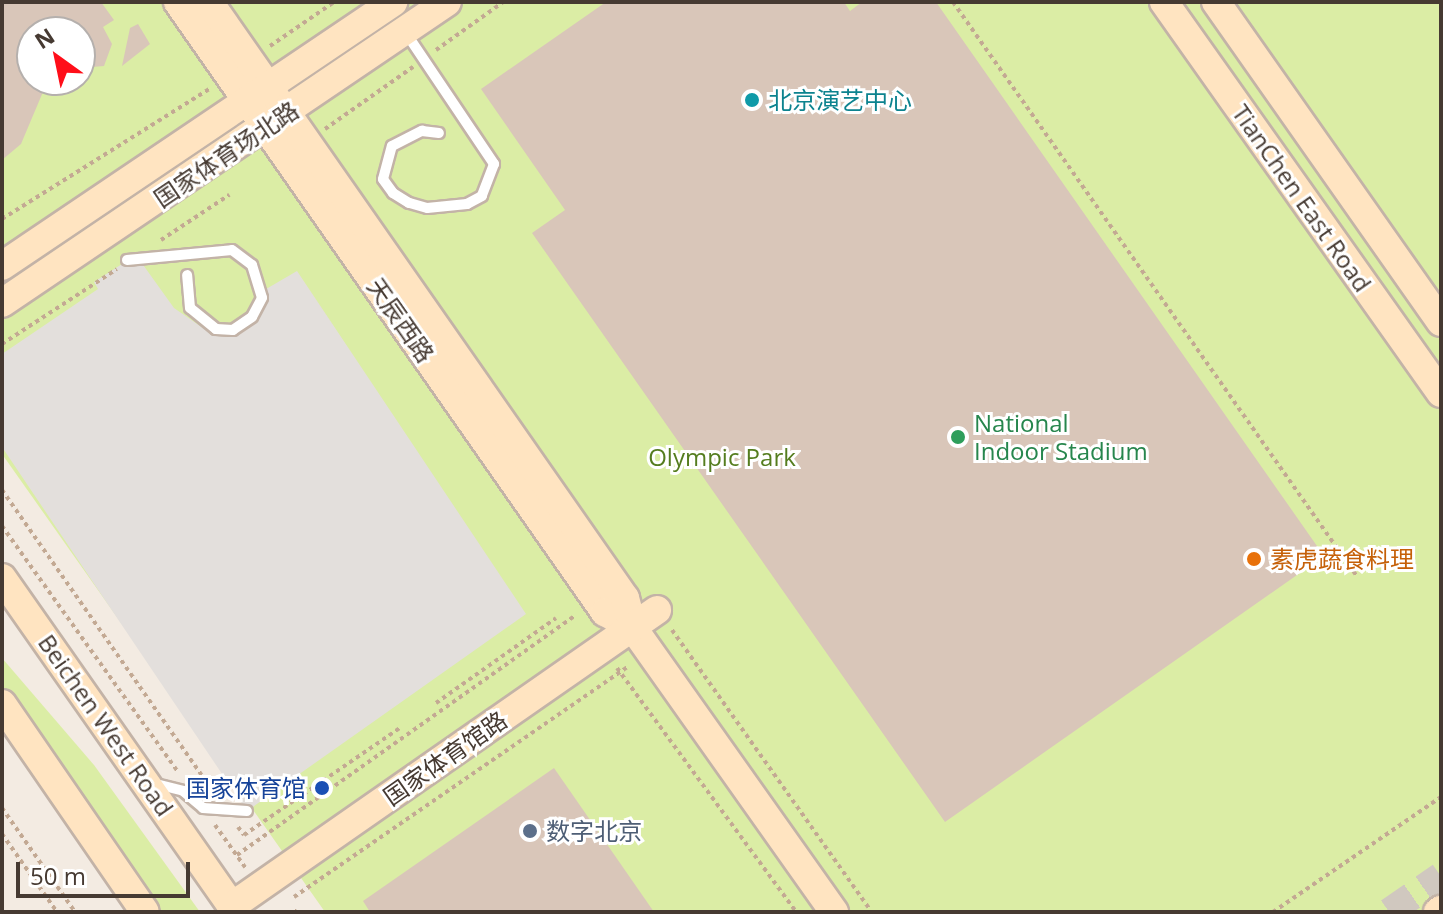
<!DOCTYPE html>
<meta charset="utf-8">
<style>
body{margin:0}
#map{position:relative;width:1443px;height:914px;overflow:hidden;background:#f3ebe2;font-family:"Open Sans","Noto Sans SC",sans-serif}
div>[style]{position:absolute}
.green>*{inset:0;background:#dbeda5}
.parking>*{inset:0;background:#e3dfdc}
.building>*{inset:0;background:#d9c6b9}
.secondary-tunnel>*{height:28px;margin-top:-14px;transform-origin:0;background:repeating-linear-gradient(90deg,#d0c8bf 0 28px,transparent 0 42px)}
.path>*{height:4px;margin-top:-2px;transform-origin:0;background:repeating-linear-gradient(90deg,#c3a993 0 4px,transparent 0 8px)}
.roads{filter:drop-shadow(2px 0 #c3b3a7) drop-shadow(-2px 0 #c3b3a7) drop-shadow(0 2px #c3b3a7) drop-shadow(0 -2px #c3b3a7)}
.lane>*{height:10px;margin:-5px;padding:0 5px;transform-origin:5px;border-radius:5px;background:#fff}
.secondary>*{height:28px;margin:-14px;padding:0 14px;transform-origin:14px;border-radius:14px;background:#ffe4c1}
.dots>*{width:22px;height:22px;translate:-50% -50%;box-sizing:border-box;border:4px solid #fff;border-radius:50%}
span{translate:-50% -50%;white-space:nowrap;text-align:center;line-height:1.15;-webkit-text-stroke:6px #fff;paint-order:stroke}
.culture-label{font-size:24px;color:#0d838f}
.left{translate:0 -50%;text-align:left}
.street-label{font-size:24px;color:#463a32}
.leisure-label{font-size:24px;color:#27864d}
.park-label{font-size:24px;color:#557d1f}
.food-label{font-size:24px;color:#c56008}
.transit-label{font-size:24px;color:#164399}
.right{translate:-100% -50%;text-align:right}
.service-label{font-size:24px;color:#4e5e75}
.frame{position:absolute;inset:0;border:4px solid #463a32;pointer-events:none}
.north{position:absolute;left:16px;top:16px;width:80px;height:80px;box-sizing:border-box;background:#fff;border:2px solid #b5b0ad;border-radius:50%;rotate:327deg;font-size:22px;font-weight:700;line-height:32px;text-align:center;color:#463a32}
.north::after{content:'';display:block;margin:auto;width:28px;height:36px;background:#ff0e19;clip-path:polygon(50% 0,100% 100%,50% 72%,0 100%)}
.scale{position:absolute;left:16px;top:862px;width:174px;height:36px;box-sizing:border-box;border:4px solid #463a32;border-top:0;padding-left:10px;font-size:24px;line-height:28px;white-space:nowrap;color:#463a32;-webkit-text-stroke:6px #fff;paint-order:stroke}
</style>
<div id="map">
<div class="green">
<div style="clip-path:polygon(evenodd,2px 2px,1441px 2px,1441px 912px,325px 912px,2px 454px,2px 2px,32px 32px,80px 32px,80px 80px,32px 80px,32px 32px)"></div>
<div style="clip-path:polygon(2px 658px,94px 765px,200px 912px,160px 912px,2px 685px)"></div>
</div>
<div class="parking">
<div style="clip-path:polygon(136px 255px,174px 308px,203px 328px,233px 330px,252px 317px,261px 292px,297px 271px,526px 614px,247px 811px,2px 447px,2px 354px,98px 289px,94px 282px)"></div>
</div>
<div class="building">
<div style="clip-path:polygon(2px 2px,101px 2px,114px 20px,103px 27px,112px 44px,104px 66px,80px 68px,80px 32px,32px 32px,32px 80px,48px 80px,21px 144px,2px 160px)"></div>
<div style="clip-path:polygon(606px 2px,844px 2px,850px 11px,862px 2px,936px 2px,1324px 556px,945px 822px,532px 233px,565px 210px,481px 89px)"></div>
<div style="clip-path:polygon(138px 24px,150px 44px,122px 66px,130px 28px)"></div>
<div style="clip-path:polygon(554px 768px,654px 912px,370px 912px,363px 901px)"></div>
</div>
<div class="secondary-tunnel">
<div style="left:1389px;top:912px;width:63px;rotate:-34.7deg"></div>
</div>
<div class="path">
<div style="left:953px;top:2px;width:701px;rotate:54.88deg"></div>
<div style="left:270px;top:46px;width:78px;rotate:-34.5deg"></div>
<div style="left:436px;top:50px;width:82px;rotate:-35.6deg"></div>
<div style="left:325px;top:129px;width:108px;rotate:-35.2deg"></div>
<div style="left:2px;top:219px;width:247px;rotate:-32.1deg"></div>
<div style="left:161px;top:240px;width:82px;rotate:-33.5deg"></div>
<div style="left:2px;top:344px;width:137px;rotate:-33.1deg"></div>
<div style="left:2px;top:490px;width:370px;rotate:55deg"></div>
<div style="left:2px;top:526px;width:302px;rotate:54.4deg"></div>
<div style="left:672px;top:630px;width:346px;rotate:54.7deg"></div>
<div style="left:617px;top:668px;width:303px;rotate:53.7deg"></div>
<div style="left:436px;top:703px;width:147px;rotate:-35.3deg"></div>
<div style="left:2px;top:808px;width:127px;rotate:54.9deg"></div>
<div style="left:215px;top:825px;width:52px;rotate:54.5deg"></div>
<div style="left:238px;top:827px;width:10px;rotate:53deg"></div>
<div style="left:244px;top:835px;width:191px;rotate:-34.5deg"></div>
<div style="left:2px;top:834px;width:95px;rotate:54.8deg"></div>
<div style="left:237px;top:855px;width:415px;rotate:-35.3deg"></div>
<div style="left:294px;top:897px;width:407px;rotate:-34.6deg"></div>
<div style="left:294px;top:910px;width:3px;rotate:45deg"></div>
<div style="left:1273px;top:912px;width:204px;rotate:-34.4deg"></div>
</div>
<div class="roads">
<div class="lane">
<div style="left:406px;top:33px;width:158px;rotate:56.1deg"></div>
<div style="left:494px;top:164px;width:34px;rotate:111deg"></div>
<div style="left:482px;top:196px;width:17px;rotate:152deg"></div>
<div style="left:467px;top:204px;width:40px;rotate:174.3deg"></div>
<div style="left:427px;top:208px;width:19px;rotate:-164deg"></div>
<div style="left:409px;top:203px;width:19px;rotate:-148deg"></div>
<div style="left:393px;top:193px;width:17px;rotate:-126deg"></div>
<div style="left:383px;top:179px;width:34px;rotate:-75deg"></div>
<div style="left:392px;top:146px;width:34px;rotate:-27deg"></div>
<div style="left:422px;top:131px;width:17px;rotate:7deg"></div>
<div style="left:127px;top:260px;width:105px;rotate:-5.4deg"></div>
<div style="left:232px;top:250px;width:25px;rotate:37deg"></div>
<div style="left:252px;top:265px;width:34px;rotate:73deg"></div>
<div style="left:262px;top:298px;width:21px;rotate:118deg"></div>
<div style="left:252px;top:317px;width:23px;rotate:146deg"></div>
<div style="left:233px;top:330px;width:17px;rotate:-177deg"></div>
<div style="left:216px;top:329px;width:33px;rotate:-141deg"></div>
<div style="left:190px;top:308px;width:33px;rotate:-95deg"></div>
<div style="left:152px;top:783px;width:32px;rotate:14deg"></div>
<div style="left:183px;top:791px;width:26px;rotate:40deg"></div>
<div style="left:203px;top:808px;width:44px;rotate:3.9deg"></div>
</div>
<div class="secondary">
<div style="left:178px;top:2px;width:745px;rotate:55.01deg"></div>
<div style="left:605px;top:612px;width:32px;rotate:30deg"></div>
<div style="left:209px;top:2px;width:727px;rotate:55.09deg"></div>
<div style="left:625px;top:598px;width:31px;rotate:75deg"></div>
<div style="left:633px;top:628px;width:348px;rotate:54.7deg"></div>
<div style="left:1164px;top:2px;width:479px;rotate:54.7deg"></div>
<div style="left:1216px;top:2px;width:391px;rotate:54.9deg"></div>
<div style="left:2px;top:266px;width:472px;rotate:-34deg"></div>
<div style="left:2px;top:303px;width:537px;rotate:-34.07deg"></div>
<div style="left:2px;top:578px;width:408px;rotate:55deg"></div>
<div style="left:2px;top:704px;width:252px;rotate:55.5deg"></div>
<div style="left:232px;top:906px;width:518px;rotate:-34.86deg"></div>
<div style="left:1438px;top:912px;width:4px;rotate:-34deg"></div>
</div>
</div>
<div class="dots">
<div style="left:752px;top:100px;background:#0f9aa8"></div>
<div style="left:958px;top:437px;background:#2e9e5b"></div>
<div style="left:1254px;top:559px;background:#e8710a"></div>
<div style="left:322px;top:788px;background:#1a4fb4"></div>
<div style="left:530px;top:831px;background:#5c6f8a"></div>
</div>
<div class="culture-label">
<span class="left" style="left:768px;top:100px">北京演艺中心</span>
</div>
<div class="street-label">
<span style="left:226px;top:154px;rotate:-34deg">国家体育场北路</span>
<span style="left:1302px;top:198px;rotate:55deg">TianChen East Road</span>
<span style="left:401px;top:320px;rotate:55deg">天辰西路</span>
<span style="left:106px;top:725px;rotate:55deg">Beichen West Road</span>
<span style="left:445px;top:758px;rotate:-35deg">国家体育馆路</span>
</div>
<div class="leisure-label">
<span class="left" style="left:974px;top:437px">National<br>Indoor Stadium</span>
</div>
<div class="park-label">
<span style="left:722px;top:457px">Olympic Park</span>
</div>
<div class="food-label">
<span class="left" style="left:1270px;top:559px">素虎蔬食料理</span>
</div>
<div class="transit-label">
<span class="right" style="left:306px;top:788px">国家体育馆</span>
</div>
<div class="service-label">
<span class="left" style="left:546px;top:831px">数字北京</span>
</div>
<div class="frame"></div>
<div class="north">N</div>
<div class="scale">50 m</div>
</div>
